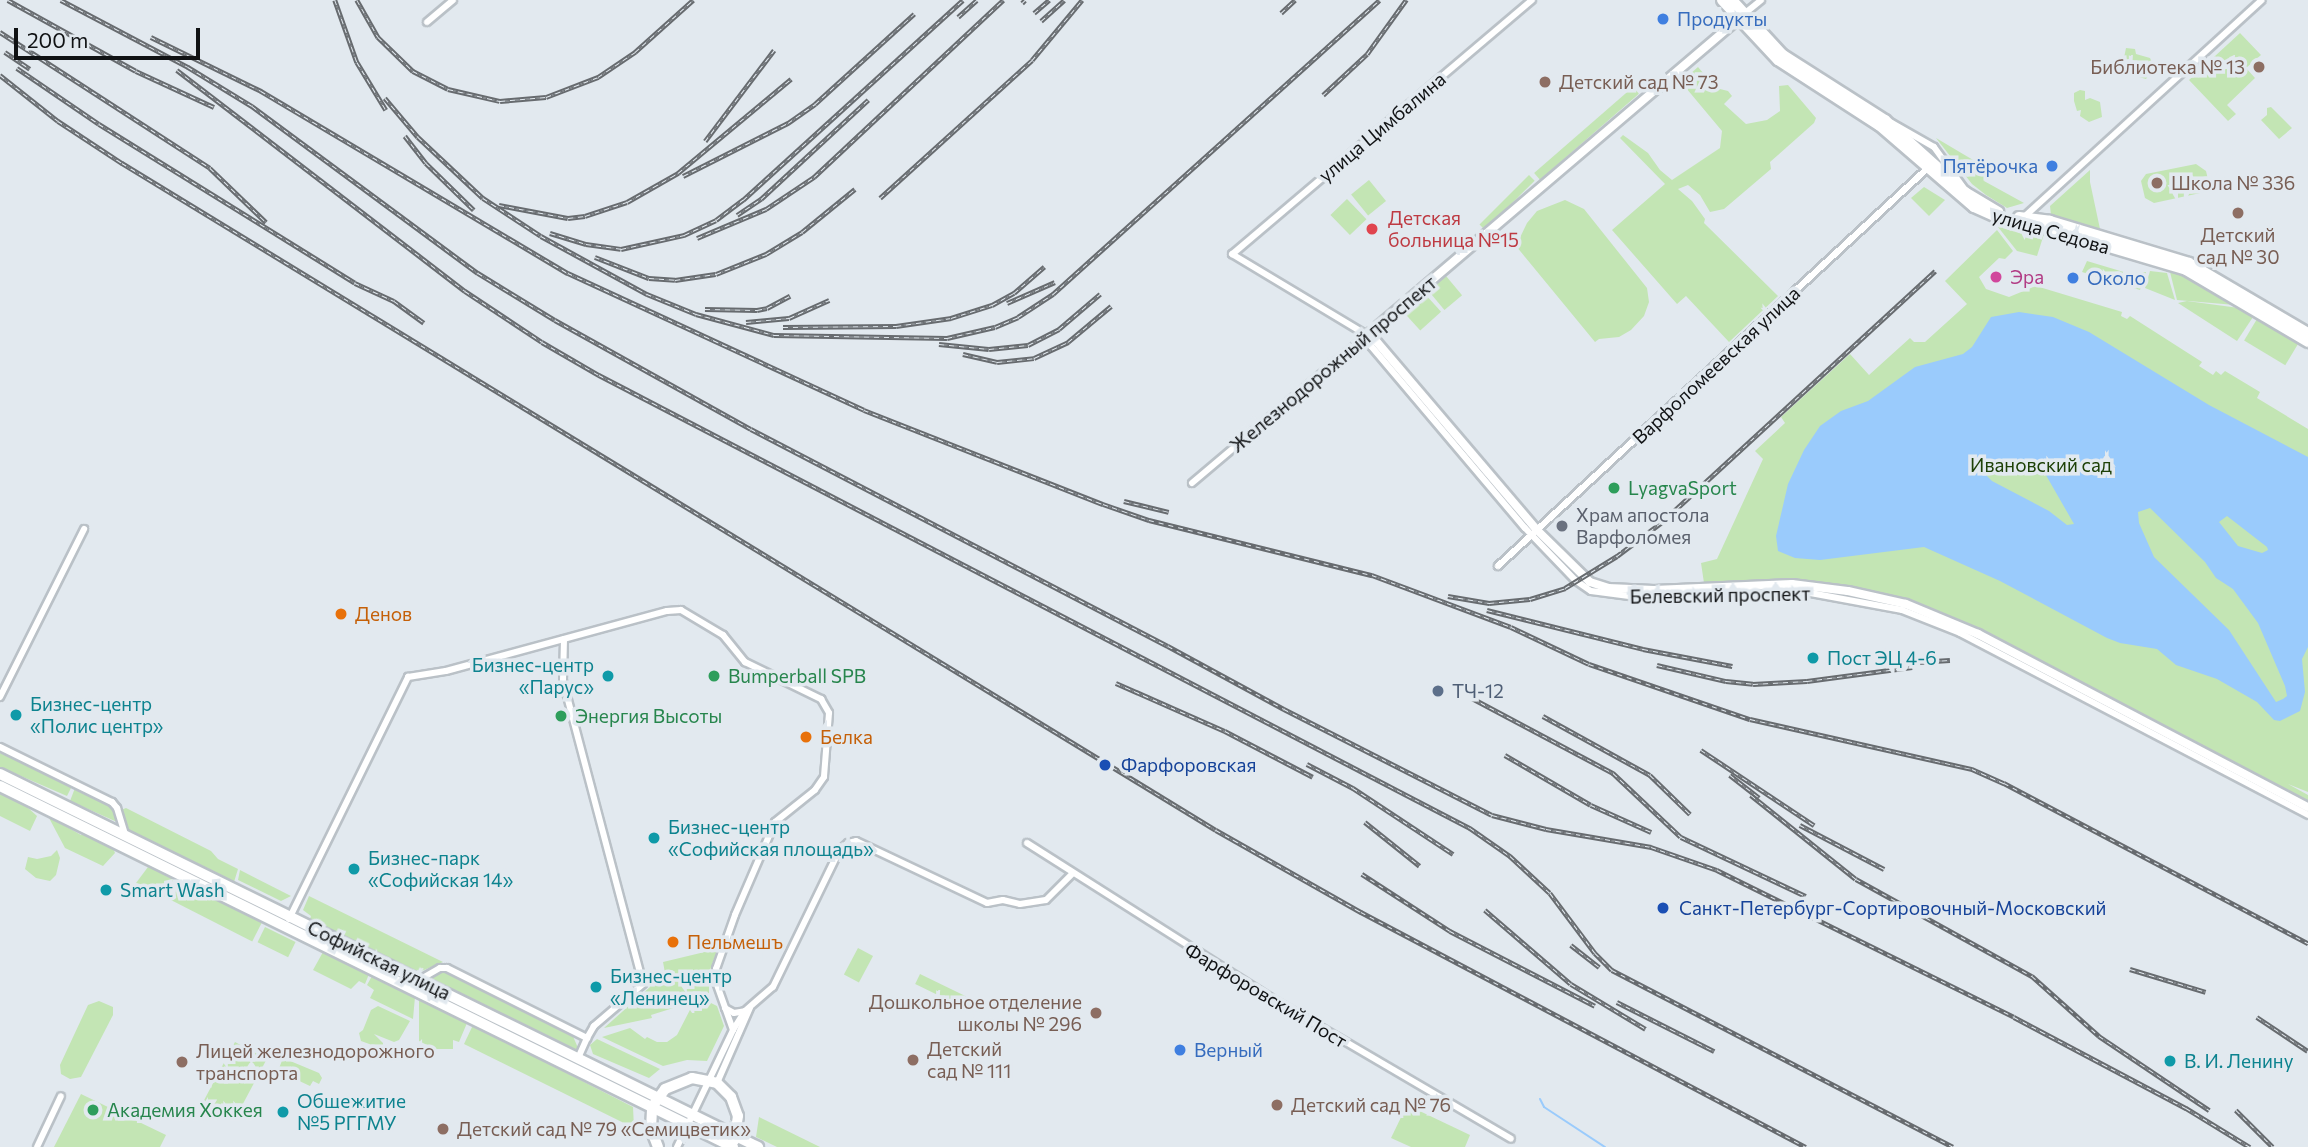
<!DOCTYPE html>
<meta charset="utf-8">
<style>
body{margin:0}
#map{position:relative;width:2308px;height:1147px;overflow:hidden;background:#e2e9ef;font-family:Commissioner,sans-serif}
div>[style]{position:absolute}
.green>*{inset:0;background:#c3e5b4;transform-origin:0 0}
.water>*{inset:0;background:#9acbfc}
.stream>*{height:2px;margin:-1px;padding:0 1px;transform-origin:1px;border-radius:1px;background:#9acbfc}
.roads{filter:drop-shadow(2px 0 #bac1c7) drop-shadow(-2px 0 #bac1c7) drop-shadow(0 2px #bac1c7) drop-shadow(0 -2px #bac1c7)}
.minor>*{height:6px;margin:-3px;padding:0 3px;transform-origin:3px;border-radius:3px;background:#fff}
.tertiary>*{height:8px;margin:-4px;padding:0 4px;transform-origin:4px;border-radius:4px;background:#fff}
.secondary>*{height:10px;margin:-5px;padding:0 5px;transform-origin:5px;border-radius:5px;background:#fff}
.primary>*{height:10px;margin:-5px;padding:0 5px;transform-origin:5px;border-radius:5px;background:#fff}
.rail>*{height:4.5px;margin-top:-2.25px;transform-origin:0;background:repeating-linear-gradient(90deg,#e2e9ef 0 5px,#676b6f 0 10px);box-sizing:border-box;border-block:2px solid #676b6f}
.dots>*{width:19px;height:19px;translate:-50% -50%;box-sizing:border-box;border:4px solid #e2e9ef;border-radius:50%}
span{translate:-50% -50%;white-space:nowrap;text-align:center;line-height:1.15;-webkit-text-stroke:7px #e2e9ef;paint-order:stroke}
.shop-label{font-size:19px;color:#366cbe}
.left{translate:0 -50%;text-align:left}
.right{translate:-100% -50%;text-align:right}
.education-label{font-size:19px;color:#785e54}
.street-label{font-size:19px;color:#101214}
.health-label{font-size:19px;color:#be3a42}
.hotel-label{font-size:19px;color:#b23c85}
.park-label{font-size:19px;color:#1e4107}
.leisure-label{font-size:19px;color:#27864d}
.worship-label{font-size:19px;color:#5b616d}
.food-label{font-size:19px;color:#c56008}
.culture-label{font-size:19px;color:#0d838f}
.service-label{font-size:19px;color:#4e5e75}
.transit-label{font-size:19px;color:#164399}
.scale{position:absolute;left:14px;top:28px;width:186px;height:32px;box-sizing:border-box;border:4px solid #101214;border-top:0;padding-left:9px;font-size:21px;line-height:24px;white-space:nowrap;color:#101214;-webkit-text-stroke:5px #e2e9ef;paint-order:stroke}
</style>
<div id="map">
<div class="green">
<div style="clip-path:polygon(2240px 33px,2261px 55px,2246px 68px,2255px 78px,2227px 105px,2236px 114px,2228px 121px,2189px 80px)"></div>
<div style="clip-path:polygon(2126px 48px,2135px 49px,2136px 54px,2150px 58px,2154px 67px,2146px 79px,2132px 75px,2130px 60px,2124px 58px)"></div>
<div style="clip-path:polygon(1698px 67px,1716px 88px,1728px 91px,1732px 96px,1724px 104px,1746px 124px,1767px 120px,1780px 111px,1779px 86px,1788px 85px,1816px 118px,1814px 123px,1770px 162px,1771px 169px,1724px 209px,1710px 212px,1700px 195px,1688px 185px,1678px 189px,1692px 201px,1705px 219px,1704px 223px,1778px 296px,1729px 342px,1686px 296px,1677px 304px,1612px 230px,1665px 184px,1620px 138px,1623px 135px,1648px 153px,1660px 170px,1672px 180px,1720px 148px,1722px 131px,1681px 82px)"></div>
<div style="left:1633px;top:87px;width:9px;height:131px;rotate:49deg"></div>
<div style="clip-path:polygon(2080px 90px,2085px 91px,2085px 100px,2090px 98px,2100px 102px,2102px 117px,2089px 122px,2080px 116px,2081px 110px,2077px 111px,2074px 101px,2074px 93px)"></div>
<div style="clip-path:polygon(2271px 107px,2292px 128px,2279px 139px,2261px 120px,2267px 115px,2267px 108px)"></div>
<div style="clip-path:polygon(1936px 138px,1990px 170px,1984px 181px,2024px 203px,2007px 208px,1986px 195px,1972px 184px)"></div>
<div style="clip-path:polygon(2196px 164px,2206px 171px,2209px 184px,2205px 192px,2154px 203px,2145px 198px,2141px 181px,2146px 174px)"></div>
<div style="clip-path:polygon(2090px 170px,2090px 182px,2100px 229px,2051px 215px,2050px 206px)"></div>
<div style="left:1529px;top:175px;width:8px;height:70px;rotate:45deg"></div>
<div style="left:1369px;top:180px;width:27px;height:23px;rotate:51deg"></div>
<div style="clip-path:polygon(1924px 187px,1945px 200px,1929px 216px,1911px 198px)"></div>
<div style="left:1347px;top:199px;width:28px;height:23px;rotate:46deg"></div>
<div style="clip-path:polygon(1565px 200px,1584px 209px,1647px 288px,1649px 302px,1644px 316px,1631px 330px,1619px 337px,1599px 339px,1595px 342px,1516px 246px,1527px 223px,1537px 211px)"></div>
<div style="clip-path:polygon(2002px 225px,2044px 234px,2037px 256px,2017px 251px,1998px 227px)"></div>
<div style="clip-path:polygon(1997px 230px,2013px 251px,2005px 259px,1999px 258px,1979px 277px,1986px 289px,2009px 297px,2036px 286px,2122px 312px,2121px 316px,2127px 319px,2130px 316px,2202px 362px,2199px 366px,2213px 375px,2216px 371px,2221px 375px,2225px 371px,2260px 392px,2257px 398px,2308px 429px,2308px 792px,2288px 784px,2308px 795px,2308px 802px,1971px 625px,1910px 601px,1818px 582px,1775px 579px,1704px 583px,1701px 563px,1717px 559px,1763px 459px,1755px 451px,1785px 423px,1781px 417px,1850px 354px,1869px 375px,1910px 338px,1914px 342px,1925px 342px,1967px 304px,1945px 281px)"></div>
<div style="clip-path:polygon(2087px 261px,2127px 273px,2146px 272px,2140px 290px,2082px 272px)"></div>
<div style="clip-path:polygon(2150px 271px,2167px 273px,2175px 300px,2145px 288px)"></div>
<div style="clip-path:polygon(2170px 272px,2185px 276px,2235px 305px,2177px 300px)"></div>
<div style="left:1446px;top:276px;width:25px;height:23px;rotate:50deg"></div>
<div style="left:1425px;top:294px;width:24px;height:28px;rotate:48deg"></div>
<div style="clip-path:polygon(2187px 301px,2239px 308px,2253px 317px,2237px 341px,2178px 303px)"></div>
<div style="left:2257px;top:319px;width:48px;height:25px;rotate:31deg"></div>
<div style="clip-path:polygon(0 753px,72px 786px,67px 796px,0 767px)"></div>
<div style="clip-path:polygon(75px 788px,112px 806px,117px 822px,70px 801px)"></div>
<div style="clip-path:polygon(0 793px,26px 806px,37px 816px,30px 831px,0 816px)"></div>
<div style="clip-path:polygon(126px 808px,211px 851px,218px 859px,238px 869px,234px 882px,128px 830px,121px 810px)"></div>
<div style="clip-path:polygon(48px 816px,81px 835px,83px 833px,113px 848px,115px 853px,103px 866px,65px 848px)"></div>
<div style="clip-path:polygon(57px 850px,60px 858px,56px 875px,50px 881px,36px 878px,25px 869px,28px 857px,37px 859px,51px 856px)"></div>
<div style="clip-path:polygon(148px 867px,174px 878px,165px 897px,136px 883px)"></div>
<div style="clip-path:polygon(240px 870px,291px 896px,281px 901px,238px 880px)"></div>
<div style="left:178px;top:880px;width:94px;height:21px;rotate:27deg"></div>
<div style="clip-path:polygon(309px 896px,443px 962px,417px 973px,310px 919px,311px 916px,303px 910px)"></div>
<div style="left:265px;top:927px;width:34px;height:17px;rotate:26deg"></div>
<div style="clip-path:polygon(720px 942px,709px 973px,709px 993px,695px 995px,683px 1005px,651px 1015px,652px 1018px,604px 1028px,650px 987px,648px 977px,665px 973px,663px 962px,713px 950px,713px 944px)"></div>
<div style="left:858px;top:948px;width:17px;height:30px;rotate:28deg"></div>
<div style="clip-path:polygon(323px 952px,369px 974px,365px 984px,359px 981px,351px 989px,313px 970px)"></div>
<div style="clip-path:polygon(440px 971px,445px 971px,572px 1034px,578px 1048px,575px 1050px,431px 979px)"></div>
<div style="left:920px;top:974px;width:55px;height:11px;rotate:26deg"></div>
<div style="clip-path:polygon(372px 976px,415px 997px,413px 1019px,370px 998px,374px 990px,367px 985px)"></div>
<div style="clip-path:polygon(419px 999px,467px 1023px,459px 1042px,453px 1040px,453px 1049px,435px 1049px,419px 1041px)"></div>
<div style="clip-path:polygon(705px 1000px,717px 1006px,724px 1026px,707px 1061px,687px 1060px,663px 1066px,602px 1037px,630px 1028px,645px 1039px,647px 1037px,657px 1042px,667px 1042px,677px 1035px,693px 1004px)"></div>
<div style="clip-path:polygon(99px 1001px,113px 1007px,113px 1015px,81px 1077px,70px 1079px,61px 1074px,60px 1065px,88px 1005px)"></div>
<div style="clip-path:polygon(378px 1006px,410px 1021px,399px 1040px,394px 1042px,374px 1034px,383px 1043px,383px 1049px,361px 1041px,359px 1033px,363px 1030px,371px 1010px)"></div>
<div style="clip-path:polygon(473px 1025px,633px 1107px,634px 1128px,464px 1044px)"></div>
<div style="clip-path:polygon(597px 1039px,660px 1069px,649px 1078px,593px 1054px,590px 1045px)"></div>
<div style="left:235px;top:1042px;width:36px;height:68px;rotate:28deg"></div>
<div style="clip-path:polygon(283px 1058px,319px 1073px,322px 1078px,319px 1084px,313px 1081px,310px 1086px,278px 1071px)"></div>
<div style="clip-path:polygon(81px 1094px,166px 1135px,160px 1147px,54px 1147px)"></div>
<div style="clip-path:polygon(1407px 1105px,1470px 1135px,1465px 1147px,1411px 1147px,1391px 1138px)"></div>
<div style="clip-path:polygon(759px 1117px,820px 1147px,777px 1147px,756px 1137px)"></div>
</div>
<div class="water">
<div style="clip-path:polygon(evenodd,2019px 312px,2053px 317px,2089px 332px,2209px 405px,2308px 457px,2308px 647px,2302px 659px,2305px 692px,2300px 711px,2280px 721px,2274px 720px,2257px 702px,2217px 679px,2176px 665px,2157px 649px,2120px 643px,2107px 638px,2000px 581px,1924px 547px,1820px 560px,1795px 558px,1778px 551px,1776px 536px,1788px 484px,1804px 450px,1820px 426px,1841px 411px,1868px 401px,1915px 367px,1963px 354px,1972px 347px,1991px 317px,2019px 312px,2034px 460px,2039px 463px,2074px 524px,2067px 525px,2049px 511px,1992px 481px,1985px 474px,1989px 470px,2017px 468px,2024px 461px,2034px 460px,2019px 312px,2150px 508px,2205px 562px,2216px 578px,2233px 589px,2258px 623px,2285px 686px,2287px 696px,2283px 699px,2276px 702px,2229px 630px,2154px 557px,2139px 523px,2138px 512px,2150px 508px,2019px 312px,2227px 516px,2267px 547px,2268px 550px,2262px 553px,2238px 546px,2219px 522px,2227px 516px)"></div>
</div>
<div class="stream">
<div style="left:1540px;top:1099px;width:9px;rotate:63deg"></div>
<div style="left:1544px;top:1107px;width:73px;rotate:33.3deg"></div>
</div>
<div class="roads">
<div class="minor">
<div style="left:1532px;top:0;width:393px;rotate:139.7deg"></div>
<div style="left:1232px;top:254px;width:157px;rotate:31deg"></div>
<div style="left:1367px;top:335px;width:12px;rotate:70deg"></div>
<div style="left:1371px;top:346px;width:238px;rotate:49.8deg"></div>
<div style="left:1525px;top:528px;width:72px;rotate:46.1deg"></div>
<div style="left:1575px;top:580px;width:19px;rotate:35deg"></div>
<div style="left:1591px;top:591px;width:46px;rotate:7.4deg"></div>
<div style="left:1637px;top:597px;width:168px;rotate:-1.7deg"></div>
<div style="left:1805px;top:592px;width:99px;rotate:10.5deg"></div>
<div style="left:1902px;top:610px;width:62px;rotate:21.6deg"></div>
<div style="left:1960px;top:633px;width:393px;rotate:27.6deg"></div>
<div style="left:1744px;top:14px;width:22px;rotate:-39deg"></div>
<div style="left:427px;top:22px;width:34px;rotate:-40deg"></div>
<div style="left:1892px;top:123px;width:48px;rotate:29.7deg"></div>
<div style="left:1934px;top:147px;width:49px;rotate:54.1deg"></div>
<div style="left:2023px;top:218px;width:323px;rotate:-42.4deg"></div>
<div style="left:1192px;top:483px;width:229px;rotate:-40.2deg"></div>
<div style="left:1498px;top:566px;width:590px;rotate:-42.8deg"></div>
<div style="left:564px;top:639px;width:42px;rotate:91.4deg"></div>
<div style="left:563px;top:681px;width:313px;rotate:75.2deg"></div>
<div style="left:643px;top:984px;width:65px;rotate:139.4deg"></div>
<div style="left:594px;top:1026px;width:14px;rotate:120deg"></div>
<div style="left:0;top:697px;width:188px;rotate:-63.4deg"></div>
<div style="left:0;top:747px;width:125px;rotate:26.2deg"></div>
<div style="left:112px;top:802px;width:8px;rotate:50deg"></div>
<div style="left:117px;top:808px;width:28px;rotate:73deg"></div>
<div style="left:1027px;top:843px;width:289px;rotate:32.4deg"></div>
<div style="left:1271px;top:998px;width:278px;rotate:30.4deg"></div>
<div style="left:289px;top:919px;width:270px;rotate:-63.8deg"></div>
<div style="left:408px;top:677px;width:38px;rotate:-9deg"></div>
<div style="left:446px;top:671px;width:229px;rotate:-15.2deg"></div>
<div style="left:667px;top:611px;width:14px;rotate:-4deg"></div>
<div style="left:681px;top:610px;width:49px;rotate:30.8deg"></div>
<div style="left:723px;top:635px;width:35px;rotate:51deg"></div>
<div style="left:745px;top:662px;width:85px;rotate:26deg"></div>
<div style="left:821px;top:699px;width:16px;rotate:60deg"></div>
<div style="left:829px;top:713px;width:64px;rotate:94.5deg"></div>
<div style="left:824px;top:777px;width:16px;rotate:125deg"></div>
<div style="left:815px;top:790px;width:51px;rotate:141.3deg"></div>
<div style="left:775px;top:822px;width:101px;rotate:113.3deg"></div>
<div style="left:735px;top:915px;width:57px;rotate:109.4deg"></div>
<div style="left:716px;top:969px;width:13px;rotate:90deg"></div>
<div style="left:716px;top:982px;width:51px;rotate:70.5deg"></div>
<div style="left:419px;top:980px;width:24px;rotate:-30deg"></div>
<div style="left:440px;top:968px;width:7px"></div>
<div style="left:447px;top:968px;width:157px;rotate:26.6deg"></div>
<div style="left:587px;top:1038px;width:22px;rotate:114deg"></div>
<div style="left:725px;top:1008px;width:10px;rotate:29deg"></div>
<div style="left:734px;top:1013px;width:11px;rotate:-10deg"></div>
<div style="left:717px;top:1083px;width:82px;rotate:-66.3deg"></div>
<div style="left:37px;top:1147px;width:56px;rotate:-64.8deg"></div>
<div style="left:677px;top:1147px;width:130px;rotate:-64.4deg"></div>
<div style="left:733px;top:1030px;width:22px;rotate:-58deg"></div>
<div style="left:745px;top:1011px;width:37px;rotate:-41deg"></div>
<div style="left:773px;top:987px;width:151px;rotate:-64.1deg"></div>
<div style="left:839px;top:851px;width:12px;rotate:-42deg"></div>
<div style="left:848px;top:843px;width:8px;rotate:-14deg"></div>
<div style="left:856px;top:841px;width:145px;rotate:25.3deg"></div>
<div style="left:987px;top:903px;width:16px;rotate:-11deg"></div>
<div style="left:1003px;top:900px;width:17px;rotate:13deg"></div>
<div style="left:1020px;top:904px;width:26px;rotate:-9deg"></div>
<div style="left:1046px;top:900px;width:37px;rotate:-45deg"></div>
</div>
<div class="tertiary">
<div style="left:1742px;top:16px;width:492px;rotate:139.6deg"></div>
<div style="left:1367px;top:335px;width:11px;rotate:34deg"></div>
<div style="left:1376px;top:341px;width:248px;rotate:49.6deg"></div>
<div style="left:1537px;top:530px;width:74px;rotate:44.5deg"></div>
<div style="left:1590px;top:582px;width:19px;rotate:18deg"></div>
<div style="left:1608px;top:588px;width:46px;rotate:2.5deg"></div>
<div style="left:1654px;top:590px;width:138px;rotate:-2.5deg"></div>
<div style="left:1792px;top:584px;width:56px;rotate:7.1deg"></div>
<div style="left:1848px;top:591px;width:59px;rotate:12.6deg"></div>
<div style="left:1906px;top:604px;width:78px;rotate:22.6deg"></div>
<div style="left:1978px;top:634px;width:373px;rotate:27.7deg"></div>
</div>
<div class="secondary">
<div style="left:1722px;top:0;width:82px;rotate:47deg"></div>
<div style="left:1778px;top:60px;width:121px;rotate:32.9deg"></div>
<div style="left:1880px;top:126px;width:124px;rotate:40.8deg"></div>
<div style="left:1974px;top:207px;width:30px;rotate:24deg"></div>
<div style="left:2001px;top:219px;width:48px;rotate:12deg"></div>
<div style="left:2048px;top:229px;width:144px;rotate:16.5deg"></div>
<div style="left:2186px;top:270px;width:142px;rotate:30.5deg"></div>
<div style="left:1732px;top:0;width:75px;rotate:47.2deg"></div>
<div style="left:1783px;top:55px;width:121px;rotate:32.5deg"></div>
<div style="left:1885px;top:120px;width:108px;rotate:42deg"></div>
<div style="left:1965px;top:192px;width:39px;rotate:31deg"></div>
<div style="left:2019px;top:217px;width:31px;rotate:7deg"></div>
<div style="left:2050px;top:221px;width:145px;rotate:16.8deg"></div>
<div style="left:2189px;top:263px;width:138px;rotate:30.5deg"></div>
</div>
<div class="primary">
<div style="left:0;top:774px;width:845px;rotate:26.2deg"></div>
<div style="left:0;top:786px;width:817px;rotate:26.22deg"></div>
<div style="left:658px;top:1147px;width:19px;rotate:-111deg"></div>
<div style="left:651px;top:1129px;width:22px;rotate:-87deg"></div>
<div style="left:652px;top:1107px;width:22px;rotate:-54deg"></div>
<div style="left:665px;top:1089px;width:29px;rotate:-22deg"></div>
<div style="left:692px;top:1078px;width:25px;rotate:11deg"></div>
<div style="left:717px;top:1083px;width:20px;rotate:45deg"></div>
<div style="left:731px;top:1097px;width:20px;rotate:70deg"></div>
<div style="left:738px;top:1116px;width:25px;rotate:99deg"></div>
</div>
</div>
<div class="rail">
<div style="left:8px;top:0;width:146px;rotate:29deg"></div>
<div style="left:136px;top:71px;width:86px;rotate:24.8deg"></div>
<div style="left:61px;top:0;width:144px;rotate:27.8deg"></div>
<div style="left:188px;top:67px;width:75px;rotate:31.4deg"></div>
<div style="left:252px;top:106px;width:281px;rotate:36.5deg"></div>
<div style="left:478px;top:273px;width:90px;rotate:31.4deg"></div>
<div style="left:555px;top:320px;width:224px;rotate:29.1deg"></div>
<div style="left:751px;top:429px;width:470px;rotate:27.5deg"></div>
<div style="left:1168px;top:646px;width:132px;rotate:28.5deg"></div>
<div style="left:1284px;top:709px;width:233px;rotate:27deg"></div>
<div style="left:1492px;top:815px;width:56px;rotate:14.5deg"></div>
<div style="left:1546px;top:829px;width:107px;rotate:9.7deg"></div>
<div style="left:1651px;top:847px;width:70px;rotate:19.2deg"></div>
<div style="left:1717px;top:870px;width:331px;rotate:26.3deg"></div>
<div style="left:2014px;top:1017px;width:195px;rotate:27.9deg"></div>
<div style="left:2186px;top:1108px;width:75px;rotate:31.4deg"></div>
<div style="left:335px;top:0;width:66px;rotate:70.5deg"></div>
<div style="left:357px;top:62px;width:56px;rotate:58.9deg"></div>
<div style="left:357px;top:0;width:43px;rotate:60.4deg"></div>
<div style="left:378px;top:37px;width:49px;rotate:44.2deg"></div>
<div style="left:413px;top:71px;width:39px;rotate:27deg"></div>
<div style="left:448px;top:89px;width:53px;rotate:13deg"></div>
<div style="left:500px;top:101px;width:46px;rotate:-5deg"></div>
<div style="left:546px;top:97px;width:56px;rotate:-21deg"></div>
<div style="left:598px;top:77px;width:45px;rotate:-34deg"></div>
<div style="left:635px;top:52px;width:78px;rotate:-41.9deg"></div>
<div style="left:1022px;top:3px;width:4px;rotate:-45deg"></div>
<div style="left:1034px;top:13px;width:20px;rotate:-41deg"></div>
<div style="left:1281px;top:13px;width:19px;rotate:-43deg"></div>
<div style="left:958px;top:17px;width:25px;rotate:-42deg"></div>
<div style="left:1041px;top:21px;width:31px;rotate:-42deg"></div>
<div style="left:0;top:32px;width:250px;rotate:32.9deg"></div>
<div style="left:210px;top:168px;width:78px;rotate:44deg"></div>
<div style="left:151px;top:37px;width:123px;rotate:26.1deg"></div>
<div style="left:261px;top:91px;width:357px;rotate:30.7deg"></div>
<div style="left:568px;top:273px;width:326px;rotate:24.8deg"></div>
<div style="left:864px;top:410px;width:257px;rotate:21.5deg"></div>
<div style="left:1103px;top:504px;width:49px;rotate:19.2deg"></div>
<div style="left:1149px;top:520px;width:230px;rotate:13.9deg"></div>
<div style="left:1372px;top:575px;width:148px;rotate:20.5deg"></div>
<div style="left:1511px;top:627px;width:86px;rotate:25.4deg"></div>
<div style="left:1589px;top:664px;width:170px;rotate:18.9deg"></div>
<div style="left:1750px;top:719px;width:228px;rotate:12.7deg"></div>
<div style="left:1972px;top:769px;width:35px;rotate:24deg"></div>
<div style="left:2004px;top:783px;width:344px;rotate:27.8deg"></div>
<div style="left:5px;top:52px;width:30px;rotate:34deg"></div>
<div style="left:17px;top:68px;width:99px;rotate:34.3deg"></div>
<div style="left:99px;top:124px;width:301px;rotate:31.8deg"></div>
<div style="left:355px;top:283px;width:43px;rotate:24.8deg"></div>
<div style="left:394px;top:301px;width:37px;rotate:36deg"></div>
<div style="left:177px;top:70px;width:363px;rotate:37.5deg"></div>
<div style="left:465px;top:291px;width:92px;rotate:33.5deg"></div>
<div style="left:542px;top:342px;width:66px;rotate:30.1deg"></div>
<div style="left:599px;top:375px;width:982px;rotate:27.48deg"></div>
<div style="left:1470px;top:828px;width:49px;rotate:35deg"></div>
<div style="left:1510px;top:856px;width:54px;rotate:42.8deg"></div>
<div style="left:1550px;top:893px;width:75px;rotate:53.1deg"></div>
<div style="left:1595px;top:953px;width:24px;rotate:45deg"></div>
<div style="left:1612px;top:970px;width:384px;rotate:27.4deg"></div>
<div style="left:0;top:75px;width:74px;rotate:38.4deg"></div>
<div style="left:58px;top:121px;width:77px;rotate:33.3deg"></div>
<div style="left:122px;top:163px;width:1281px;rotate:31.37deg"></div>
<div style="left:1216px;top:830px;width:167px;rotate:29.5deg"></div>
<div style="left:1361px;top:912px;width:503px;rotate:27.84deg"></div>
<div style="left:1323px;top:95px;width:60px;rotate:-43deg"></div>
<div style="left:1367px;top:54px;width:67px;rotate:-54.2deg"></div>
<div style="left:385px;top:98px;width:51px;rotate:49.8deg"></div>
<div style="left:418px;top:137px;width:89px;rotate:43.2deg"></div>
<div style="left:483px;top:198px;width:69px;rotate:33.2deg"></div>
<div style="left:541px;top:236px;width:121px;rotate:28.7deg"></div>
<div style="left:647px;top:294px;width:53px;rotate:22.2deg"></div>
<div style="left:696px;top:314px;width:81px;rotate:15.1deg"></div>
<div style="left:774px;top:335px;width:173px;rotate:1deg"></div>
<div style="left:947px;top:338px;width:49px;rotate:-12.9deg"></div>
<div style="left:995px;top:327px;width:25px;rotate:-23deg"></div>
<div style="left:1018px;top:317px;width:42px;rotate:-33.3deg"></div>
<div style="left:1053px;top:294px;width:439px;rotate:-42deg"></div>
<div style="left:405px;top:136px;width:34px;rotate:52deg"></div>
<div style="left:426px;top:163px;width:67px;rotate:44.4deg"></div>
<div style="left:705px;top:141px;width:114px;rotate:-52.8deg"></div>
<div style="left:683px;top:176px;width:118px;rotate:-26.8deg"></div>
<div style="left:788px;top:123px;width:33px;rotate:-35deg"></div>
<div style="left:815px;top:104px;width:134px;rotate:-42.3deg"></div>
<div style="left:880px;top:198px;width:205px;rotate:-42.2deg"></div>
<div style="left:1032px;top:60px;width:78px;rotate:-50.2deg"></div>
<div style="left:499px;top:205px;width:70px;rotate:10.7deg"></div>
<div style="left:568px;top:218px;width:17px;rotate:-7deg"></div>
<div style="left:585px;top:216px;width:44px;rotate:-18.4deg"></div>
<div style="left:627px;top:202px;width:59px;rotate:-29.6deg"></div>
<div style="left:678px;top:173px;width:147px;rotate:-39.8deg"></div>
<div style="left:737px;top:215px;width:29px;rotate:-34deg"></div>
<div style="left:761px;top:199px;width:146px;rotate:-42.8deg"></div>
<div style="left:550px;top:233px;width:38px;rotate:17deg"></div>
<div style="left:586px;top:244px;width:35px;rotate:8deg"></div>
<div style="left:621px;top:249px;width:65px;rotate:-12.5deg"></div>
<div style="left:684px;top:235px;width:35px;rotate:-25deg"></div>
<div style="left:716px;top:220px;width:34px;rotate:-37deg"></div>
<div style="left:743px;top:200px;width:297px;rotate:-42.3deg"></div>
<div style="left:697px;top:238px;width:75px;rotate:-22.8deg"></div>
<div style="left:766px;top:209px;width:58px;rotate:-33.7deg"></div>
<div style="left:814px;top:177px;width:259px;rotate:-43.1deg"></div>
<div style="left:595px;top:257px;width:58px;rotate:21.3deg"></div>
<div style="left:649px;top:278px;width:26px;rotate:4deg"></div>
<div style="left:675px;top:280px;width:41px;rotate:-8.3deg"></div>
<div style="left:716px;top:274px;width:54px;rotate:-21.8deg"></div>
<div style="left:766px;top:254px;width:42px;rotate:-31.4deg"></div>
<div style="left:802px;top:232px;width:68px;rotate:-39.1deg"></div>
<div style="left:1007px;top:303px;width:52px;rotate:-23.6deg"></div>
<div style="left:705px;top:309px;width:52px;rotate:1.1deg"></div>
<div style="left:757px;top:310px;width:10px;rotate:-11deg"></div>
<div style="left:767px;top:308px;width:26px;rotate:-28deg"></div>
<div style="left:746px;top:322px;width:43px;rotate:-5.3deg"></div>
<div style="left:789px;top:318px;width:44px;rotate:-24.2deg"></div>
<div style="left:783px;top:327px;width:113px;rotate:-0.5deg"></div>
<div style="left:896px;top:326px;width:56px;rotate:-8.3deg"></div>
<div style="left:951px;top:318px;width:43px;rotate:-17.6deg"></div>
<div style="left:992px;top:305px;width:25px;rotate:-29deg"></div>
<div style="left:1014px;top:293px;width:40px;rotate:-41deg"></div>
<div style="left:939px;top:344px;width:50px;rotate:5.7deg"></div>
<div style="left:989px;top:349px;width:39px;rotate:-6deg"></div>
<div style="left:1028px;top:345px;width:35px;rotate:-27deg"></div>
<div style="left:1059px;top:329px;width:54px;rotate:-40.5deg"></div>
<div style="left:963px;top:354px;width:35px;rotate:13deg"></div>
<div style="left:997px;top:362px;width:37px;rotate:-6deg"></div>
<div style="left:1034px;top:358px;width:38px;rotate:-25deg"></div>
<div style="left:1068px;top:342px;width:56px;rotate:-39.9deg"></div>
<div style="left:1124px;top:501px;width:46px;rotate:13.7deg"></div>
<div style="left:1448px;top:596px;width:42px;rotate:9.7deg"></div>
<div style="left:1489px;top:603px;width:41px;rotate:-5.6deg"></div>
<div style="left:1530px;top:599px;width:37px;rotate:-17deg"></div>
<div style="left:1565px;top:588px;width:61px;rotate:-31.6deg"></div>
<div style="left:1617px;top:556px;width:56px;rotate:-37.1deg"></div>
<div style="left:1662px;top:522px;width:371px;rotate:-42.6deg"></div>
<div style="left:1487px;top:610px;width:161px;rotate:14deg"></div>
<div style="left:1643px;top:649px;width:91px;rotate:10.8deg"></div>
<div style="left:1902px;top:663px;width:48px;rotate:-3.6deg"></div>
<div style="left:1657px;top:665px;width:71px;rotate:13.1deg"></div>
<div style="left:1726px;top:681px;width:27px;rotate:6deg"></div>
<div style="left:1753px;top:684px;width:54px;rotate:-3.2deg"></div>
<div style="left:1807px;top:681px;width:106px;rotate:-7.6deg"></div>
<div style="left:1116px;top:683px;width:119px;rotate:23.8deg"></div>
<div style="left:1225px;top:731px;width:99px;rotate:27.6deg"></div>
<div style="left:1472px;top:698px;width:160px;rotate:28deg"></div>
<div style="left:1613px;top:773px;width:93px;rotate:43.3deg"></div>
<div style="left:1681px;top:837px;width:138px;rotate:25.3deg"></div>
<div style="left:1543px;top:716px;width:122px;rotate:28.9deg"></div>
<div style="left:1650px;top:775px;width:56px;rotate:44.3deg"></div>
<div style="left:1701px;top:750px;width:136px;rotate:33.6deg"></div>
<div style="left:1505px;top:755px;width:99px;rotate:30.2deg"></div>
<div style="left:1591px;top:805px;width:66px;rotate:24.2deg"></div>
<div style="left:1307px;top:764px;width:52px;rotate:27.6deg"></div>
<div style="left:1353px;top:788px;width:120px;rotate:33.4deg"></div>
<div style="left:1730px;top:775px;width:37px;rotate:38deg"></div>
<div style="left:1751px;top:795px;width:134px;rotate:38.7deg"></div>
<div style="left:1856px;top:879px;width:201px;rotate:28.9deg"></div>
<div style="left:2032px;top:976px;width:90px;rotate:41.8deg"></div>
<div style="left:2099px;top:1036px;width:133px;rotate:33.9deg"></div>
<div style="left:1365px;top:822px;width:70px;rotate:38.7deg"></div>
<div style="left:1800px;top:825px;width:95px;rotate:27.6deg"></div>
<div style="left:1362px;top:874px;width:105px;rotate:32.9deg"></div>
<div style="left:1450px;top:931px;width:163px;rotate:27.3deg"></div>
<div style="left:1485px;top:910px;width:113px;rotate:40.7deg"></div>
<div style="left:1571px;top:984px;width:87px;rotate:31deg"></div>
<div style="left:1571px;top:945px;width:36px;rotate:38deg"></div>
<div style="left:2130px;top:969px;width:79px;rotate:16.8deg"></div>
<div style="left:1617px;top:1002px;width:109px;rotate:26.8deg"></div>
<div style="left:2257px;top:1017px;width:61px;rotate:33.7deg"></div>
<div style="left:2236px;top:1110px;width:52px;rotate:45deg"></div>
</div>
<div class="dots">
<div style="left:1663px;top:19px;background:#3f7fe0"></div>
<div style="left:2259px;top:67px;background:#8d6e63"></div>
<div style="left:1545px;top:82px;background:#8d6e63"></div>
<div style="left:2052px;top:166px;background:#3f7fe0"></div>
<div style="left:2157px;top:183px;background:#8d6e63"></div>
<div style="left:2238px;top:213px;background:#8d6e63"></div>
<div style="left:1372px;top:229px;background:#e0444e"></div>
<div style="left:1996px;top:277px;background:#d1479c"></div>
<div style="left:2073px;top:278px;background:#3f7fe0"></div>
<div style="left:1614px;top:488px;background:#2e9e5b"></div>
<div style="left:1562px;top:526px;background:#6b7280"></div>
<div style="left:341px;top:614px;background:#e8710a"></div>
<div style="left:1813px;top:658px;background:#0f9aa8"></div>
<div style="left:608px;top:676px;background:#0f9aa8"></div>
<div style="left:714px;top:676px;background:#2e9e5b"></div>
<div style="left:1438px;top:691px;background:#5c6f8a"></div>
<div style="left:16px;top:715px;background:#0f9aa8"></div>
<div style="left:561px;top:716px;background:#2e9e5b"></div>
<div style="left:806px;top:737px;background:#e8710a"></div>
<div style="left:1105px;top:765px;background:#1a4fb4"></div>
<div style="left:654px;top:838px;background:#0f9aa8"></div>
<div style="left:354px;top:869px;background:#0f9aa8"></div>
<div style="left:106px;top:890px;background:#0f9aa8"></div>
<div style="left:1663px;top:908px;background:#1a4fb4"></div>
<div style="left:673px;top:942px;background:#e8710a"></div>
<div style="left:596px;top:987px;background:#0f9aa8"></div>
<div style="left:1096px;top:1013px;background:#8d6e63"></div>
<div style="left:1180px;top:1050px;background:#3f7fe0"></div>
<div style="left:913px;top:1060px;background:#8d6e63"></div>
<div style="left:2170px;top:1061px;background:#0f9aa8"></div>
<div style="left:182px;top:1062px;background:#8d6e63"></div>
<div style="left:1277px;top:1105px;background:#8d6e63"></div>
<div style="left:93px;top:1110px;background:#2e9e5b"></div>
<div style="left:283px;top:1112px;background:#0f9aa8"></div>
<div style="left:443px;top:1129px;background:#8d6e63"></div>
</div>
<div class="shop-label">
<span class="left" style="left:1677px;top:19px">Продукты</span>
<span class="right" style="left:2038px;top:166px">Пятёрочка</span>
<span class="left" style="left:2087px;top:278px">Около</span>
<span class="left" style="left:1194px;top:1050px">Верный</span>
</div>
<div class="education-label">
<span class="right" style="left:2245px;top:67px">Библиотека № 13</span>
<span class="left" style="left:1559px;top:82px">Детский сад № 73</span>
<span class="left" style="left:2171px;top:183px">Школа № 336</span>
<span style="left:2238px;top:246px">Детский<br>сад № 30</span>
<span class="right" style="left:1082px;top:1013px">Дошкольное отделение<br>школы № 296</span>
<span class="left" style="left:927px;top:1060px">Детский<br>сад № 111</span>
<span class="left" style="left:196px;top:1062px">Лицей железнодорожного<br>транспорта</span>
<span class="left" style="left:1291px;top:1105px">Детский сад № 76</span>
<span class="left" style="left:457px;top:1129px">Детский сад № 79 «Семицветик»</span>
</div>
<div class="street-label">
<span style="left:1382px;top:127px;rotate:-40deg">улица Цимбалина</span>
<span style="left:2051px;top:231px;rotate:16deg">улица Седова</span>
<span style="left:1333px;top:364px;rotate:-40deg">Железнодорожный проспект</span>
<span style="left:1716px;top:365px;rotate:-43deg">Варфоломеевская улица</span>
<span style="left:1720px;top:595px;rotate:-1deg">Белевский проспект</span>
<span style="left:379px;top:960px;rotate:26deg">Софийская улица</span>
<span style="left:1266px;top:995px;rotate:31deg">Фарфоровский Пост</span>
</div>
<div class="health-label">
<span class="left" style="left:1388px;top:229px">Детская<br>больница №15</span>
</div>
<div class="hotel-label">
<span class="left" style="left:2010px;top:277px">Эра</span>
</div>
<div class="park-label">
<span style="left:2041px;top:465px">Ивановский сад</span>
</div>
<div class="leisure-label">
<span class="left" style="left:1628px;top:488px">LyagvaSport</span>
<span class="left" style="left:728px;top:676px">Bumperball SPB</span>
<span class="left" style="left:575px;top:716px">Энергия Высоты</span>
<span class="left" style="left:107px;top:1110px">Академия Хоккея</span>
</div>
<div class="worship-label">
<span class="left" style="left:1576px;top:526px">Храм апостола<br>Варфоломея</span>
</div>
<div class="food-label">
<span class="left" style="left:355px;top:614px">Денов</span>
<span class="left" style="left:820px;top:737px">Белка</span>
<span class="left" style="left:687px;top:942px">Пельмешъ</span>
</div>
<div class="culture-label">
<span class="left" style="left:1827px;top:658px">Пост ЭЦ 4-6</span>
<span class="right" style="left:594px;top:676px">Бизнес-центр<br>«Парус»</span>
<span class="left" style="left:30px;top:715px">Бизнес-центр<br>«Полис центр»</span>
<span class="left" style="left:668px;top:838px">Бизнес-центр<br>«Софийская площадь»</span>
<span class="left" style="left:368px;top:869px">Бизнес-парк<br>«Софийская 14»</span>
<span class="left" style="left:120px;top:890px">Smart Wash</span>
<span class="left" style="left:610px;top:987px">Бизнес-центр<br>«Ленинец»</span>
<span class="left" style="left:2184px;top:1061px">В. И. Ленину</span>
<span class="left" style="left:297px;top:1112px">Общежитие<br>№5 РГГМУ</span>
</div>
<div class="service-label">
<span class="left" style="left:1452px;top:691px">ТЧ-12</span>
</div>
<div class="transit-label">
<span class="left" style="left:1121px;top:765px">Фарфоровская</span>
<span class="left" style="left:1679px;top:908px">Санкт-Петербург-Сортировочный-Московский</span>
</div>
<div class="scale">200 m</div>
</div>
